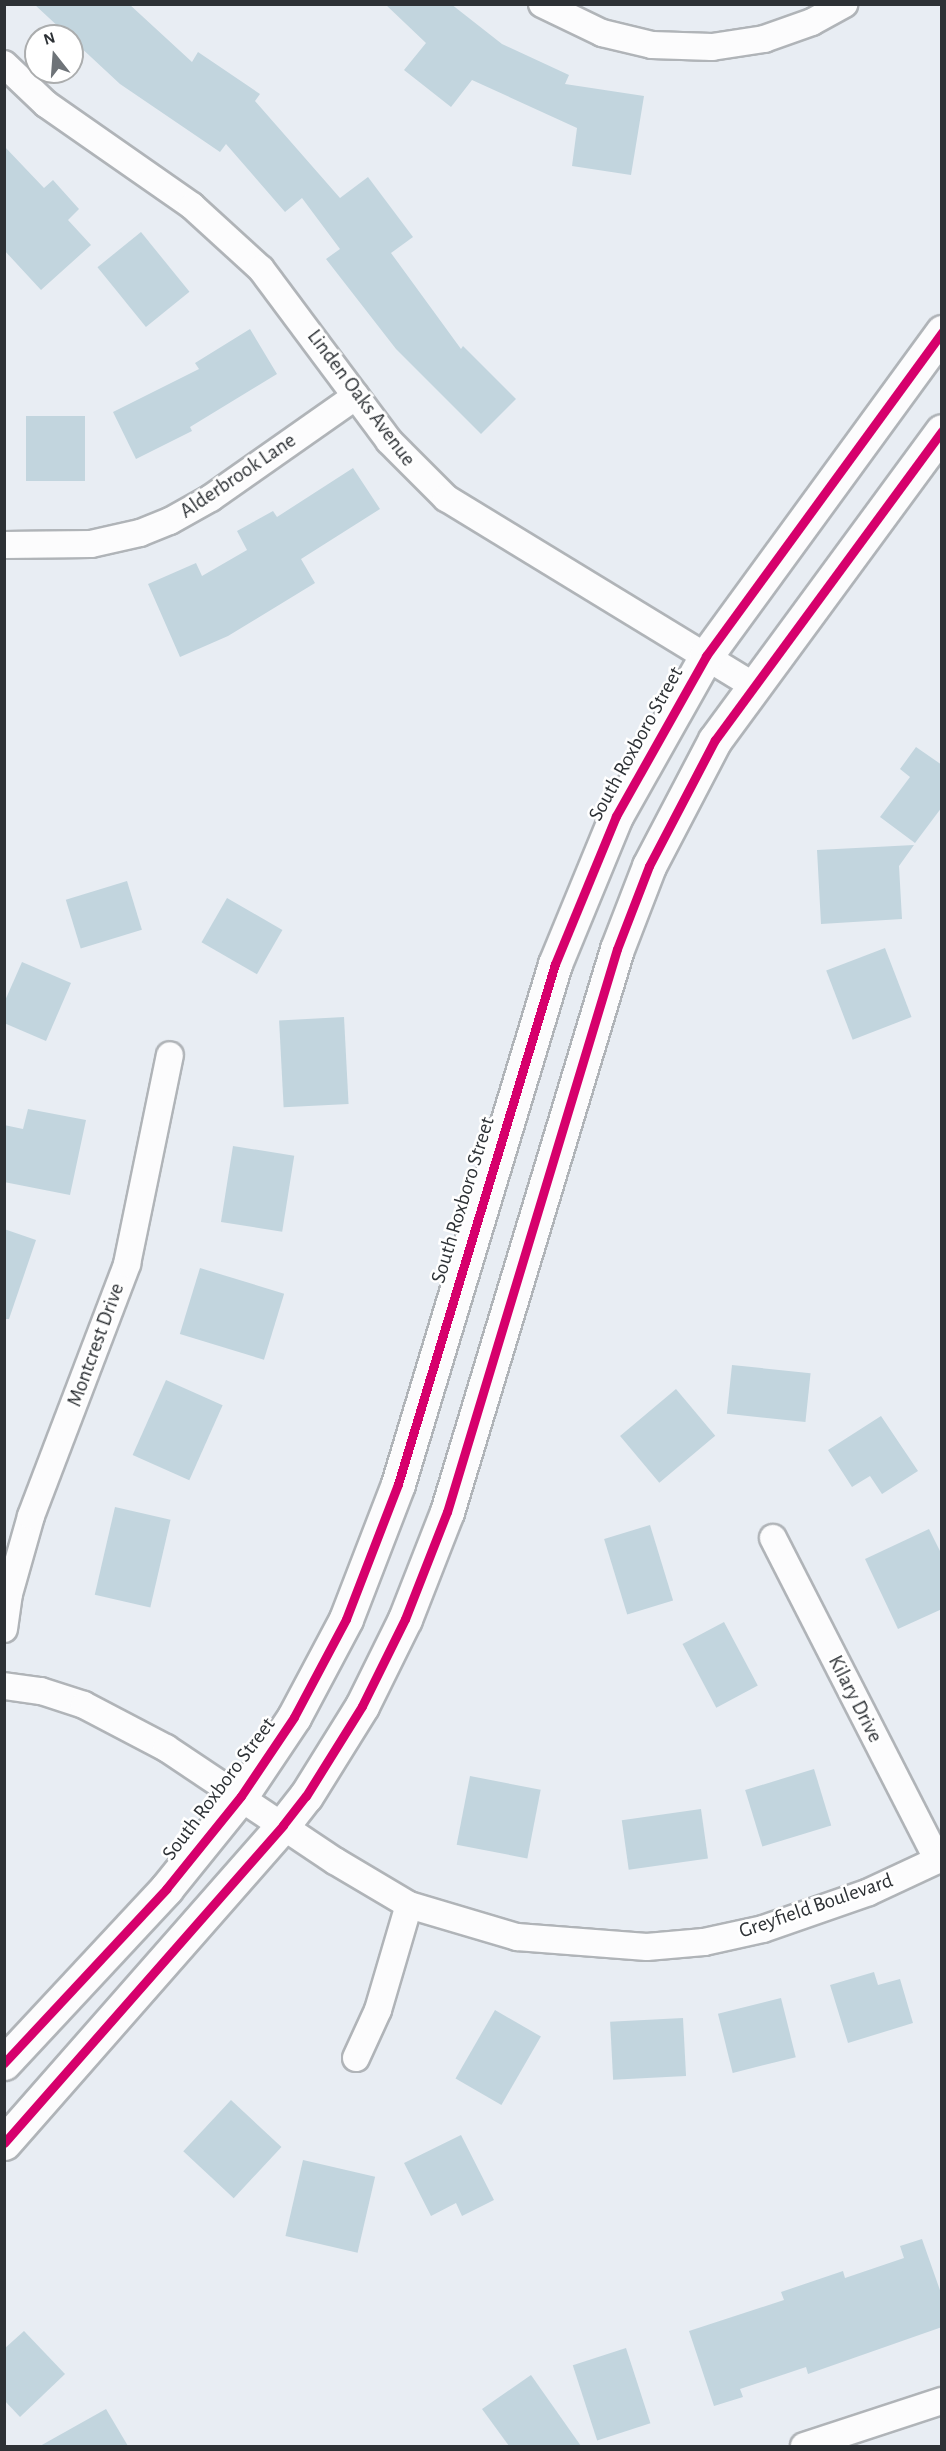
<!DOCTYPE html>
<style>
body{margin:0}
#map{position:relative;width:946px;height:2451px;overflow:hidden;background:#e8edf3;font-family:"Alegreya Sans",sans-serif}
div>[style]{position:absolute}
.building>*{inset:0;background:#c2d5de;transform-origin:0 0}
.roads{filter:drop-shadow(2px 0 #b0b4b8) drop-shadow(-2px 0 #b0b4b8) drop-shadow(0 2px #b0b4b8) drop-shadow(0 -2px #b0b4b8)}
.street>*{height:26px;margin:-13px;padding:0 13px;transform-origin:13px;border-radius:13px;background:#fcfcfd}
.secondary>*{height:33px;margin:-16.5px;padding:0 16.5px;transform-origin:16.5px;border-radius:16.5px;background:#fcfcfd}
.cycleway>*{height:9px;margin:-4.5px;padding:0 4.5px;transform-origin:4.5px;border-radius:4.5px;background:#d6006c}
span{translate:-50% -50%;white-space:nowrap;text-align:center;line-height:1.15;-webkit-text-stroke:5px #fff;paint-order:stroke}
.street-label{font-size:21px;color:#2d3135}
.frame{position:absolute;inset:0;border:6px solid #2d3135;pointer-events:none}
.north{position:absolute;left:24px;top:24px;width:60px;height:60px;box-sizing:border-box;background:#fff;border:2px solid #abadae;border-radius:50%;rotate:343deg;font-size:16px;font-weight:700;line-height:24px;text-align:center;color:#2d3135}
.north::after{content:'';display:block;margin:auto;width:21px;height:27px;background:#6e7378;clip-path:polygon(50% 0,100% 100%,50% 72%,0 100%)}
</style>
<div id="map">
<div class="building">
<div style="clip-path:polygon(34px 4px,129px 4px,192px 62px,198px 52px,260px 94px,255px 101px,340px 198px,368px 177px,413px 237px,391px 253px,461px 349px,463px 346px,516px 399px,481px 434px,396px 349px,326px 259px,340px 249px,302px 198px,285px 212px,226px 144px,220px 152px,120px 84px)"></div>
<div style="clip-path:polygon(385px 4px,451px 4px,502px 44px,569px 75px,565px 84px,644px 96px,631px 175px,572px 166px,577px 128px,472px 80px,451px 107px,404px 70px,426px 43px)"></div>
<div style="clip-path:polygon(4px 146px,44px 188px,53px 180px,79px 209px,68px 220px,91px 245px,41px 290px,4px 250px)"></div>
<div style="left:141px;top:232px;width:77px;height:56px;rotate:51deg"></div>
<div style="clip-path:polygon(250px 329px,277px 374px,190px 427px,192px 431px,136px 459px,113px 412px,199px 369px,195px 363px)"></div>
<div style="left:26px;top:416px;width:59px;height:65px"></div>
<div style="clip-path:polygon(353px 468px,380px 509px,301px 559px,315px 583px,228px 636px,180px 657px,148px 584px,196px 563px,202px 576px,247px 550px,237px 531px,273px 511px,277px 517px)"></div>
<div style="clip-path:polygon(916px 747px,942px 765px,942px 807px,915px 843px,880px 817px,910px 777px,900px 769px)"></div>
<div style="clip-path:polygon(914px 845px,899px 866px,902px 919px,821px 924px,817px 850px)"></div>
<div style="left:127px;top:881px;width:51px;height:64px;rotate:73deg"></div>
<div style="left:227px;top:898px;width:64px;height:51px;rotate:30deg"></div>
<div style="left:885px;top:948px;width:74px;height:63px;rotate:69deg"></div>
<div style="clip-path:polygon(22px 962px,71px 983px,46px 1041px,4px 1023px,4px 1003px)"></div>
<div style="left:344px;top:1017px;width:87px;height:65px;rotate:87deg"></div>
<div style="clip-path:polygon(28px 1109px,86px 1120px,70px 1195px,4px 1182px,4px 1125px,23px 1129px)"></div>
<div style="left:233px;top:1146px;width:62px;height:77px;rotate:9deg"></div>
<div style="clip-path:polygon(4px 1229px,36px 1240px,9px 1319px,4px 1319px)"></div>
<div style="left:200px;top:1268px;width:88px;height:69px;rotate:17deg"></div>
<div style="left:732px;top:1365px;width:79px;height:49px;rotate:6deg"></div>
<div style="left:166px;top:1380px;width:62px;height:82px;rotate:24deg"></div>
<div style="left:676px;top:1389px;width:61px;height:73px;rotate:50deg"></div>
<div style="clip-path:polygon(881px 1416px,918px 1471px,882px 1494px,870px 1476px,852px 1487px,828px 1450px)"></div>
<div style="left:115px;top:1507px;width:57px;height:90px;rotate:13deg"></div>
<div style="left:650px;top:1525px;width:79px;height:48px;rotate:73deg"></div>
<div style="clip-path:polygon(929px 1529px,942px 1555px,942px 1609px,898px 1629px,865px 1559px)"></div>
<div style="left:724px;top:1622px;width:72px;height:47px;rotate:62deg"></div>
<div style="left:814px;top:1769px;width:59px;height:72px;rotate:73deg"></div>
<div style="left:470px;top:1776px;width:72px;height:70px;rotate:11deg"></div>
<div style="left:701px;top:1809px;width:50px;height:80px;rotate:82deg"></div>
<div style="clip-path:polygon(874px 1972px,878px 1985px,900px 1979px,913px 2023px,848px 2043px,830px 1985px)"></div>
<div style="left:781px;top:1998px;width:61px;height:65px;rotate:76deg"></div>
<div style="left:495px;top:2010px;width:53px;height:79px;rotate:30deg"></div>
<div style="left:683px;top:2018px;width:58px;height:73px;rotate:87deg"></div>
<div style="left:231px;top:2100px;width:69px;height:70px;rotate:43deg"></div>
<div style="clip-path:polygon(461px 2135px,494px 2200px,462px 2216px,456px 2203px,431px 2216px,404px 2163px)"></div>
<div style="left:303px;top:2160px;width:74px;height:78px;rotate:13deg"></div>
<div style="clip-path:polygon(922px 2239px,942px 2296px,942px 2327px,808px 2374px,806px 2367px,740px 2389px,743px 2397px,714px 2406px,689px 2331px,784px 2300px,781px 2292px,843px 2271px,845px 2278px,904px 2258px,900px 2246px)"></div>
<div style="clip-path:polygon(24px 2331px,65px 2374px,20px 2417px,4px 2400px,4px 2349px)"></div>
<div style="left:626px;top:2348px;width:79px;height:56px;rotate:72deg"></div>
<div style="clip-path:polygon(531px 2375px,581px 2446px,509px 2446px,482px 2409px)"></div>
<div style="clip-path:polygon(106px 2409px,128px 2446px,40px 2446px)"></div>
</div>
<div class="roads">
<div class="street">
<div style="left:542px;top:4px;width:67px;rotate:25.8deg"></div>
<div style="left:602px;top:33px;width:51px;rotate:13.5deg"></div>
<div style="left:652px;top:45px;width:60px;rotate:1.9deg"></div>
<div style="left:712px;top:47px;width:53px;rotate:-8.7deg"></div>
<div style="left:764px;top:39px;width:51px;rotate:-19.5deg"></div>
<div style="left:812px;top:22px;width:37px;rotate:-29deg"></div>
<div style="left:4px;top:64px;width:58px;rotate:43.6deg"></div>
<div style="left:46px;top:104px;width:178px;rotate:34.9deg"></div>
<div style="left:192px;top:206px;width:93px;rotate:42.4deg"></div>
<div style="left:261px;top:269px;width:214px;rotate:53.3deg"></div>
<div style="left:389px;top:441px;width:81px;rotate:45deg"></div>
<div style="left:446px;top:498px;width:361px;rotate:31.4deg"></div>
<div style="left:4px;top:545px;width:87px;rotate:-0.7deg"></div>
<div style="left:91px;top:544px;width:50px;rotate:-12.7deg"></div>
<div style="left:140px;top:533px;width:32px;rotate:-22deg"></div>
<div style="left:170px;top:521px;width:47px;rotate:-29.3deg"></div>
<div style="left:211px;top:498px;width:177px;rotate:-35.1deg"></div>
<div style="left:773px;top:1538px;width:362px;rotate:62.9deg"></div>
<div style="left:4px;top:1629px;width:35px;rotate:-82deg"></div>
<div style="left:9px;top:1594px;width:81px;rotate:-74.2deg"></div>
<div style="left:31px;top:1516px;width:270px;rotate:-69.1deg"></div>
<div style="left:127px;top:1264px;width:213px;rotate:-78.4deg"></div>
<div style="left:4px;top:1686px;width:37px;rotate:8deg"></div>
<div style="left:41px;top:1691px;width:45px;rotate:18deg"></div>
<div style="left:84px;top:1705px;width:93px;rotate:27.7deg"></div>
<div style="left:166px;top:1748px;width:203px;rotate:33.8deg"></div>
<div style="left:335px;top:1861px;width:86px;rotate:30.7deg"></div>
<div style="left:409px;top:1905px;width:113px;rotate:16.5deg"></div>
<div style="left:517px;top:1937px;width:130px;rotate:4.4deg"></div>
<div style="left:647px;top:1947px;width:57px;rotate:-5deg"></div>
<div style="left:704px;top:1942px;width:60px;rotate:-12.4deg"></div>
<div style="left:763px;top:1929px;width:112px;rotate:-19.2deg"></div>
<div style="left:869px;top:1892px;width:81px;rotate:-25deg"></div>
<div style="left:356px;top:2058px;width:53px;rotate:-65.4deg"></div>
<div style="left:378px;top:2010px;width:109px;rotate:-73.6deg"></div>
<div style="left:804px;top:2446px;width:145px;rotate:-18.1deg"></div>
</div>
<div class="secondary">
<div style="left:4px;top:2063px;width:238px;rotate:-47deg"></div>
<div style="left:166px;top:1889px;width:119px;rotate:-51.1deg"></div>
<div style="left:241px;top:1796px;width:95px;rotate:-56.1deg"></div>
<div style="left:294px;top:1717px;width:111px;rotate:-62deg"></div>
<div style="left:346px;top:1619px;width:145px;rotate:-68.9deg"></div>
<div style="left:398px;top:1484px;width:543px;rotate:-73.2deg"></div>
<div style="left:555px;top:964px;width:160px;rotate:-67.6deg"></div>
<div style="left:616px;top:816px;width:184px;rotate:-60.6deg"></div>
<div style="left:706px;top:656px;width:401px;rotate:-53.9deg"></div>
<div style="left:4px;top:2143px;width:423px;rotate:-48.7deg"></div>
<div style="left:283px;top:1825px;width:37px;rotate:-52deg"></div>
<div style="left:306px;top:1796px;width:106px;rotate:-58.1deg"></div>
<div style="left:362px;top:1706px;width:97px;rotate:-63.7deg"></div>
<div style="left:405px;top:1619px;width:115px;rotate:-68.6deg"></div>
<div style="left:447px;top:1512px;width:588px;rotate:-73.2deg"></div>
<div style="left:617px;top:949px;width:89px;rotate:-68.9deg"></div>
<div style="left:649px;top:866px;width:142px;rotate:-62.4deg"></div>
<div style="left:715px;top:740px;width:383px;rotate:-53.7deg"></div>
</div>
</div>
<div class="cycleway">
<div style="left:4px;top:2063px;width:238px;rotate:-47deg"></div>
<div style="left:166px;top:1889px;width:119px;rotate:-51.1deg"></div>
<div style="left:241px;top:1796px;width:95px;rotate:-56.1deg"></div>
<div style="left:294px;top:1717px;width:111px;rotate:-62deg"></div>
<div style="left:346px;top:1619px;width:145px;rotate:-68.9deg"></div>
<div style="left:398px;top:1484px;width:543px;rotate:-73.2deg"></div>
<div style="left:555px;top:964px;width:160px;rotate:-67.6deg"></div>
<div style="left:616px;top:816px;width:184px;rotate:-60.6deg"></div>
<div style="left:706px;top:656px;width:401px;rotate:-53.9deg"></div>
<div style="left:4px;top:2143px;width:423px;rotate:-48.7deg"></div>
<div style="left:283px;top:1825px;width:37px;rotate:-52deg"></div>
<div style="left:306px;top:1796px;width:106px;rotate:-58.1deg"></div>
<div style="left:362px;top:1706px;width:97px;rotate:-63.7deg"></div>
<div style="left:405px;top:1619px;width:115px;rotate:-68.6deg"></div>
<div style="left:447px;top:1512px;width:588px;rotate:-73.2deg"></div>
<div style="left:617px;top:949px;width:89px;rotate:-68.9deg"></div>
<div style="left:649px;top:866px;width:142px;rotate:-62.4deg"></div>
<div style="left:715px;top:740px;width:383px;rotate:-53.7deg"></div>
</div>
<div class="street-label">
<span style="left:361px;top:398px;rotate:53deg">Linden Oaks Avenue</span>
<span style="left:238px;top:476px;rotate:-34deg">Alderbrook Lane</span>
<span style="left:636px;top:744px;rotate:-61deg">South Roxboro Street</span>
<span style="left:463px;top:1200px;rotate:-73deg">South Roxboro Street</span>
<span style="left:96px;top:1345px;rotate:-70deg">Montcrest Drive</span>
<span style="left:855px;top:1699px;rotate:63deg">Kilary Drive</span>
<span style="left:219px;top:1789px;rotate:-53deg">South Roxboro Street</span>
<span style="left:816px;top:1906px;rotate:-19deg">Greyfield Boulevard</span>
</div>
<div class="frame"></div>
<div class="north">N</div>
</div>
